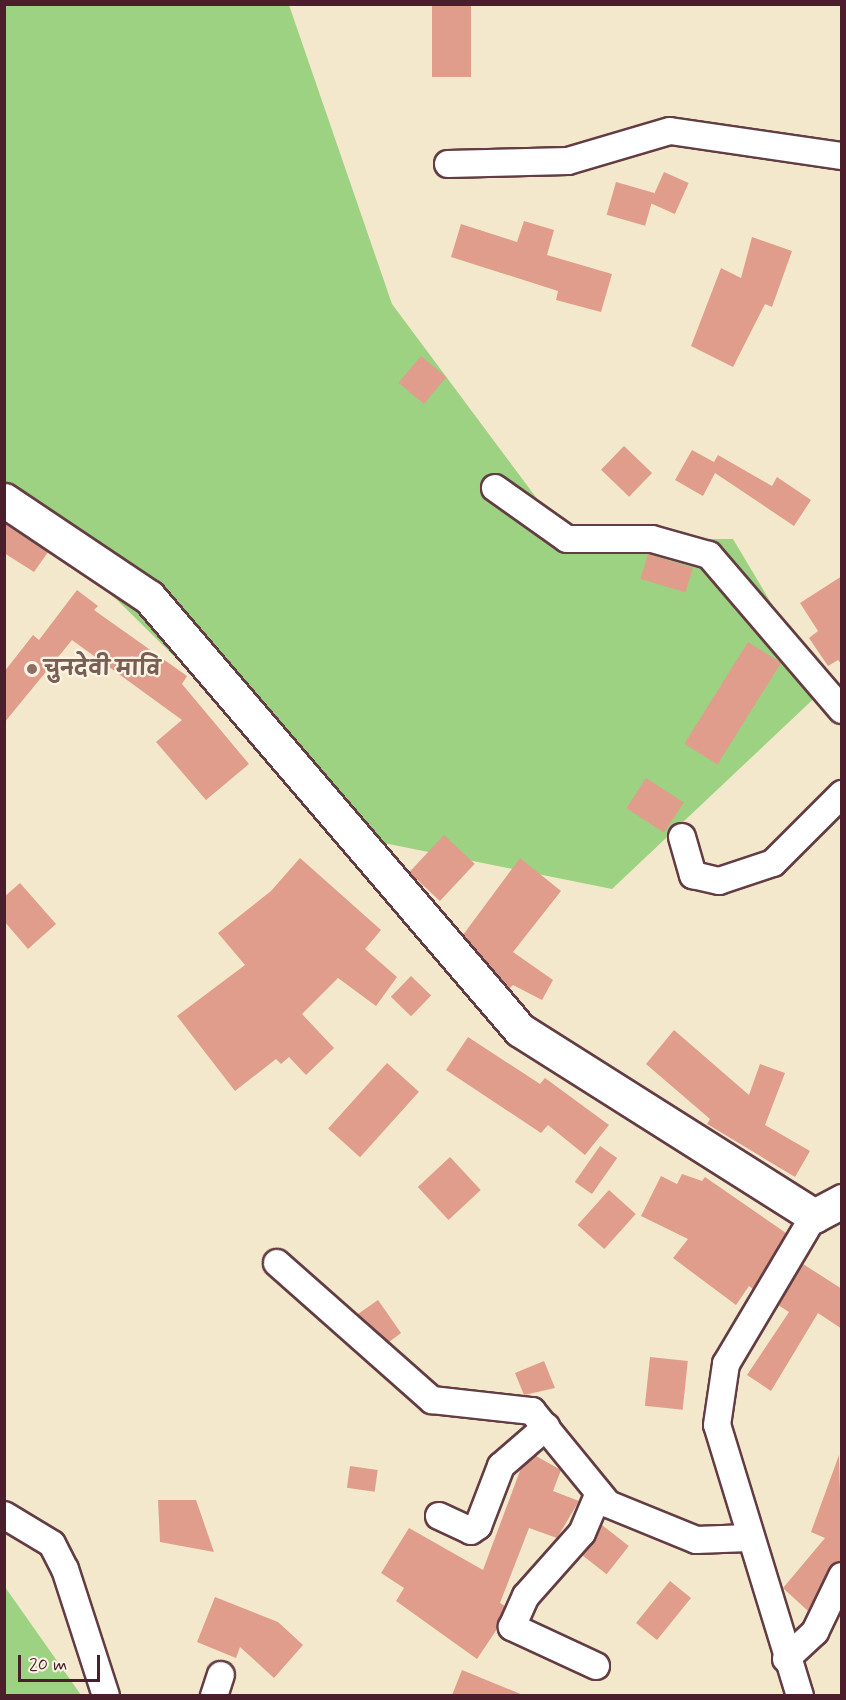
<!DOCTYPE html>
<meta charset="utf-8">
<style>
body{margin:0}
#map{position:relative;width:846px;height:1700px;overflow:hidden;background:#f3e8cc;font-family:Mynerve,"Playpen Sans Deva",sans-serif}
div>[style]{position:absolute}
.green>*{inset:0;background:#9dd282}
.building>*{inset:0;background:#e09d8c;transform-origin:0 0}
.roads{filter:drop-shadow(2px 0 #633d43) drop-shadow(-2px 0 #633d43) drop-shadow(0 2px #633d43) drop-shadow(0 -2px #633d43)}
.street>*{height:26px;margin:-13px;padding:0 13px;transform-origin:13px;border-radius:13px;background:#fff}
.secondary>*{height:33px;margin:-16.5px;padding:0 16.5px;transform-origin:16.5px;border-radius:16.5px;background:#fff}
.dots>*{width:16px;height:16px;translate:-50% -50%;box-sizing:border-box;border:3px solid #fcf5e5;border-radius:50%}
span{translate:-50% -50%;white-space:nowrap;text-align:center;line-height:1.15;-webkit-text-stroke:4.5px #fcf5e5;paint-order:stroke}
.education-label{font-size:21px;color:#785e54;font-weight:700}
.left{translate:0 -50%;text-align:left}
.frame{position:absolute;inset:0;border:6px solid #4a1f2b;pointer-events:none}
.scale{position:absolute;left:18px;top:1655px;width:82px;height:27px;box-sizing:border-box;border:3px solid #4a1f2b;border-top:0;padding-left:8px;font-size:18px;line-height:21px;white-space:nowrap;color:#4a1f2b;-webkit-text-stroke:4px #fcf5e5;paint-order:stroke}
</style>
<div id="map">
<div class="green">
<div style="clip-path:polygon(4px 5px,289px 5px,392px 304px,567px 539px,733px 539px,823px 690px,612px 889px,359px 838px,116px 599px,5px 507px)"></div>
<div style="clip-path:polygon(5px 1587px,81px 1695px,5px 1695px)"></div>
</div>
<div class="building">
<div style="left:432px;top:4px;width:39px;height:73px"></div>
<div style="left:664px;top:172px;width:27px;height:34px;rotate:24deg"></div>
<div style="left:616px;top:182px;width:40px;height:34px;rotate:16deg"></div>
<div style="clip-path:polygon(524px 221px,554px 230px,547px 255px,612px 274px,601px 312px,556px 300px,558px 291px,451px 257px,461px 224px,517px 242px)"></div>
<div style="clip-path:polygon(752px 237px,792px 251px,772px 307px,765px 304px,733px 367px,691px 346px,721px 268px,741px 278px)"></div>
<div style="left:421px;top:356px;width:33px;height:35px;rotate:40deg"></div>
<div style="left:624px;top:446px;width:39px;height:33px;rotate:44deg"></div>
<div style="clip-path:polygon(692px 450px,714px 462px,718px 455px,772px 486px,777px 477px,811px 500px,794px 526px,715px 473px,703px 496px,675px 480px)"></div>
<div style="clip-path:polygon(4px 523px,48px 552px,34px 572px,4px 553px)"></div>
<div style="left:648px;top:554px;width:47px;height:26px;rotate:17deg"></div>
<div style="clip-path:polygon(842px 576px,842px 665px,838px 660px,828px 666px,809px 638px,818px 631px,800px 603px)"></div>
<div style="clip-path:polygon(77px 590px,98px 606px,94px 610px,187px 676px,182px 684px,249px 764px,206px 800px,156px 742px,182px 720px,72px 640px,4px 723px,4px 672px,33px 635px,39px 640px)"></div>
<div style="left:748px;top:642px;width:39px;height:120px;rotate:32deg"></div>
<div style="left:646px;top:778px;width:45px;height:36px;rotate:33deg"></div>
<div style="left:444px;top:835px;width:42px;height:51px;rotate:43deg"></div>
<div style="clip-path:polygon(300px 858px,381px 930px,365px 949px,397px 977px,376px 1006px,338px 978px,302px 1014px,334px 1048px,306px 1075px,289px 1057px,281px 1064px,276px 1059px,235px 1091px,177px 1016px,245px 965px,218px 933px,271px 891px)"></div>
<div style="clip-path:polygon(520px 858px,561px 891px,513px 952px,553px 980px,542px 1000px,513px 985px,509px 989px,463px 935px)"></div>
<div style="clip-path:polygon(20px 883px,56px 924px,28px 949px,4px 921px,4px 897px)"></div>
<div style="left:411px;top:976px;width:28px;height:29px;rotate:44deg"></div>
<div style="clip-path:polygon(674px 1030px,749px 1095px,760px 1064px,785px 1073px,765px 1125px,810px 1151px,795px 1177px,707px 1124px,710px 1119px,646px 1064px)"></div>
<div style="clip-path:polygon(468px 1037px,540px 1084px,545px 1078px,609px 1125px,585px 1155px,548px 1125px,541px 1133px,446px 1070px)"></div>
<div style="left:387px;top:1063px;width:43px;height:88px;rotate:42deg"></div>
<div style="left:600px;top:1146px;width:21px;height:44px;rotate:35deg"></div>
<div style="left:450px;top:1157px;width:45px;height:44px;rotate:47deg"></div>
<div style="clip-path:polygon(682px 1174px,702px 1181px,705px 1177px,786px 1233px,753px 1289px,749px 1286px,736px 1305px,673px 1258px,688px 1239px,641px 1216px,661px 1176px,677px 1184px)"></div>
<div style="left:609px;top:1190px;width:36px;height:47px;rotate:42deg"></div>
<div style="clip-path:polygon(803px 1264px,842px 1289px,842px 1329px,818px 1313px,771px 1391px,747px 1375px,789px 1312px,778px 1305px)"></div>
<div style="clip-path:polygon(378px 1300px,401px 1333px,389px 1342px,358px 1314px)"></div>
<div style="left:650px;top:1357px;width:38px;height:49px;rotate:6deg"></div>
<div style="clip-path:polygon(544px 1361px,555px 1388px,524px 1395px,515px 1373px)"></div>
<div style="clip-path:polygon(839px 1455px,842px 1561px,829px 1569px,808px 1611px,783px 1588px,825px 1538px,811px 1532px)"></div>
<div style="clip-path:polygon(536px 1456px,561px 1470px,553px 1491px,579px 1501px,557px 1538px,529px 1528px,500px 1603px,505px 1606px,497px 1629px,477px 1659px,396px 1601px,404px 1588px,381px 1573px,409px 1528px,483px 1570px,521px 1468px)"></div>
<div style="left:350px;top:1466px;width:28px;height:22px;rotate:8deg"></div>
<div style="clip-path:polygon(158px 1500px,196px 1500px,214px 1552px,160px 1542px)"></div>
<div style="left:602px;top:1525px;width:34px;height:36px;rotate:38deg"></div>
<div style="left:670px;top:1581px;width:27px;height:54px;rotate:39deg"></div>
<div style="clip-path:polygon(215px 1597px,278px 1622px,303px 1645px,274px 1678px,240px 1647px,236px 1658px,197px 1642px)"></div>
<div style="clip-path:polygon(462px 1670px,523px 1695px,452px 1695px)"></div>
</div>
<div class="roads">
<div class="street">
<div style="left:448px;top:164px;width:120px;rotate:-1.4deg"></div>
<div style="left:568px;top:161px;width:106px;rotate:-16.4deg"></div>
<div style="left:670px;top:131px;width:174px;rotate:8.3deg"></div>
<div style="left:495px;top:488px;width:88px;rotate:35.3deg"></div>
<div style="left:567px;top:539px;width:85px"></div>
<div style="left:652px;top:539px;width:59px;rotate:15.7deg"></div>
<div style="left:709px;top:555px;width:204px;rotate:49.4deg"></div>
<div style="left:682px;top:837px;width:40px;rotate:74deg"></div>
<div style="left:693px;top:875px;width:27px;rotate:13deg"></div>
<div style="left:719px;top:881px;width:57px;rotate:-18.4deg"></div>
<div style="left:773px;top:863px;width:98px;rotate:-45deg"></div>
<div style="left:277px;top:1263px;width:207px;rotate:41.5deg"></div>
<div style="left:432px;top:1400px;width:101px;rotate:6.3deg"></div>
<div style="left:532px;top:1411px;width:120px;rotate:50.7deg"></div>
<div style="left:608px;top:1504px;width:95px;rotate:22.2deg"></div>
<div style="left:696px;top:1540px;width:53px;rotate:-2.2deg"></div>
<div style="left:4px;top:1515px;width:56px;rotate:31.1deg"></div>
<div style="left:52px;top:1544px;width:28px;rotate:63deg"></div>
<div style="left:65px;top:1569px;width:133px;rotate:72.1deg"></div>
<div style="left:439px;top:1516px;width:35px;rotate:25deg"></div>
<div style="left:471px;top:1531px;width:9px;rotate:-36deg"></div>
<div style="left:478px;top:1526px;width:64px;rotate:-69deg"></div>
<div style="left:501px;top:1466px;width:60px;rotate:-40.9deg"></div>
<div style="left:786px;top:1659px;width:40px;rotate:-43deg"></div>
<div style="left:815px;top:1632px;width:62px;rotate:-64.3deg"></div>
<div style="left:596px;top:1666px;width:93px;rotate:-155.1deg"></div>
<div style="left:512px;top:1627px;width:34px;rotate:-66deg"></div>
<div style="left:526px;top:1596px;width:84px;rotate:-48.4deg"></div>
<div style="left:582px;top:1533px;width:43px;rotate:-67deg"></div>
<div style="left:214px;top:1696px;width:22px;rotate:-72deg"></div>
<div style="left:800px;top:1696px;width:283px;rotate:-107deg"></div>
<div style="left:717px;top:1425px;width:62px;rotate:-81.6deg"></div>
<div style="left:726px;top:1364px;width:172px;rotate:-59.3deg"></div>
</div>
<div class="secondary">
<div style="left:4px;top:500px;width:174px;rotate:33.8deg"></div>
<div style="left:149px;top:597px;width:570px;rotate:49.41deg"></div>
<div style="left:520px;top:1030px;width:348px;rotate:32.3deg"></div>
<div style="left:814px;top:1216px;width:32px;rotate:-28deg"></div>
</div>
</div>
<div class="dots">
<div style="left:32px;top:669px;background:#8d6e63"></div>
</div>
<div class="education-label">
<span class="left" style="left:44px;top:669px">चुनदेवी मावि</span>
</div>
<div class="frame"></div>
<div class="scale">20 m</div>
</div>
